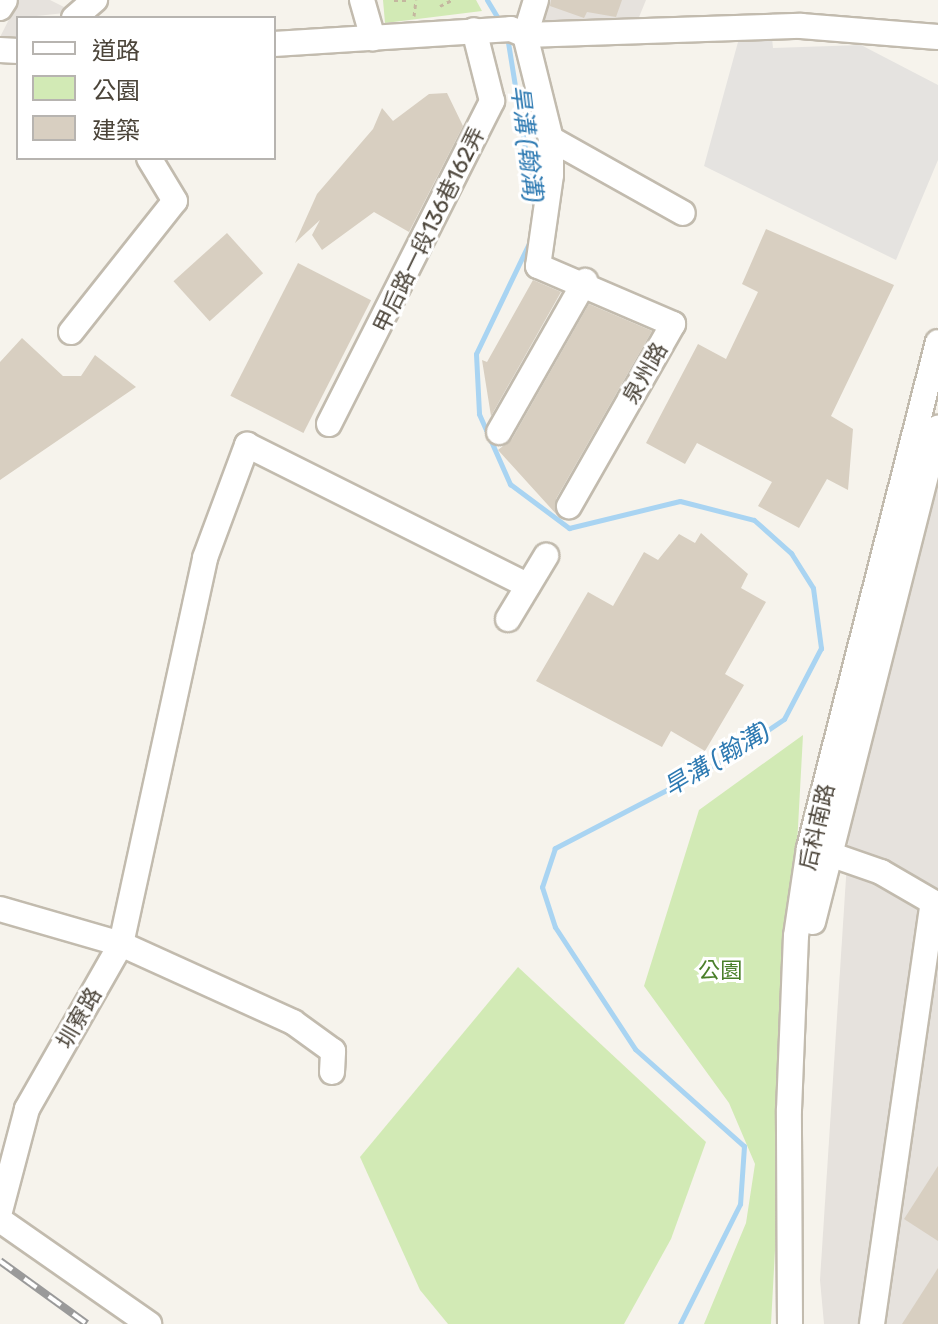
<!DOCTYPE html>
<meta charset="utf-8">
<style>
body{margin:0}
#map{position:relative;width:938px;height:1324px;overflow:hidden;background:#f6f3ec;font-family:Rubik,"Noto Sans TC",sans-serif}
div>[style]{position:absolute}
.industrial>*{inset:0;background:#e6e2dd}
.green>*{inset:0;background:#d2eab5}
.parking>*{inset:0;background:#e5e3e0}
.stream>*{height:5px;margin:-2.5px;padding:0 2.5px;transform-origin:2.5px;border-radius:2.5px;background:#a9d4f2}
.building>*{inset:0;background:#d8cfc1;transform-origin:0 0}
.path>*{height:3px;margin-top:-1.5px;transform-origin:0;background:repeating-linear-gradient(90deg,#c4b79f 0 4px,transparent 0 8px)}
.roads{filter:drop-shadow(2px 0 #c2bbae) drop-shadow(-2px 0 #c2bbae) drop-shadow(0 2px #c2bbae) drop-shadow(0 -2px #c2bbae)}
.minor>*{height:24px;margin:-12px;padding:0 12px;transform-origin:12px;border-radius:12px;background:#fff}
.rail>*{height:8px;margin-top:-4px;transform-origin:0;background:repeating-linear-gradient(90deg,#fff 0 15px,#9a9a9a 0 30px);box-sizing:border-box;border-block:2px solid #9a9a9a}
span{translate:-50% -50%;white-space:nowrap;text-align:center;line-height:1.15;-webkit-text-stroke:6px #fff;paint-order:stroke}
.street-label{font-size:22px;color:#4b4439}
.park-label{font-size:22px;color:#4a7f2a}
.water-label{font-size:24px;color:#2e7ab2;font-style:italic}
.legend{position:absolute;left:16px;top:16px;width:260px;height:144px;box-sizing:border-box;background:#fff;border:2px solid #b7b4b0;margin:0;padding:10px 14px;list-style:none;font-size:24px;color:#4b4439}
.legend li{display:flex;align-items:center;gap:16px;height:40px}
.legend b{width:40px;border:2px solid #b7b4b0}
</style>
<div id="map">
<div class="industrial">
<div style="clip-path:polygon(19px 0,50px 0,74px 12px,18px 18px,18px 39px,0 37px)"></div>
<div style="clip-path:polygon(549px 0,646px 0,635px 27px,587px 29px,542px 20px)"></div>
<div style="clip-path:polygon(938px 455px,938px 1324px,824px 1324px,820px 1280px,850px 816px)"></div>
</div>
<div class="green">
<div style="clip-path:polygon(383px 0,476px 0,482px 11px,385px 23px)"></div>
<div style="clip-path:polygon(803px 735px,771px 1324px,704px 1324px,746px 1223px,755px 1164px,729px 1103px,644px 986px,699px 810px)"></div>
<div style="clip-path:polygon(518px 967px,706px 1142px,671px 1239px,624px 1324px,448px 1324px,420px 1290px,360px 1157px)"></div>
</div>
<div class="parking">
<div style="clip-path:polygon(772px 38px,773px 48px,861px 45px,938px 85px,938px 160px,896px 260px,704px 166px,738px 42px)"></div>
</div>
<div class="stream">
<div style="left:487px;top:0;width:27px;rotate:59deg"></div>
<div style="left:507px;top:36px;width:177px;rotate:80.9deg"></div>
<div style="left:531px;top:239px;width:127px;rotate:115.6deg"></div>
<div style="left:476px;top:354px;width:60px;rotate:87.1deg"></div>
<div style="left:479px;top:414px;width:77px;rotate:66.1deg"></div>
<div style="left:510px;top:484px;width:74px;rotate:36.7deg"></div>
<div style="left:569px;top:528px;width:114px;rotate:-13.7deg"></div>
<div style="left:680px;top:501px;width:76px;rotate:14.4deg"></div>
<div style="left:754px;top:520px;width:50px;rotate:41.7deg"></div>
<div style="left:791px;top:553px;width:41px;rotate:57.8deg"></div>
<div style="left:813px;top:588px;width:61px;rotate:82.4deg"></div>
<div style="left:821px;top:648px;width:80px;rotate:117.5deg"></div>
<div style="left:784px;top:719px;width:73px;rotate:145.7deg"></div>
<div style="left:724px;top:760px;width:191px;rotate:152.5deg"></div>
<div style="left:555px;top:848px;width:41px;rotate:108.4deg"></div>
<div style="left:542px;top:887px;width:42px;rotate:72deg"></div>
<div style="left:555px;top:927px;width:146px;rotate:56.7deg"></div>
<div style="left:635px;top:1049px;width:146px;rotate:41.7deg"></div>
<div style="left:744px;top:1146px;width:58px;rotate:93.9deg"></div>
<div style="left:740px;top:1204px;width:134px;rotate:116.6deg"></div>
</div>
<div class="building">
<div style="clip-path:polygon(551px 0,622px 0,616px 17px,587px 12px,584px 18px,550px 6px)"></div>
<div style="clip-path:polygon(447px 93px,463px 126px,409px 232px,374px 212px,322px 250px,312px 235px,320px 220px,295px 243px,317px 194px,373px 129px,382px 108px,393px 121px,429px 94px)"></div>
<div style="clip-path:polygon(766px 229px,894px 285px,831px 416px,853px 429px,848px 490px,827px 479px,799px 528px,758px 506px,772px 482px,697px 443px,685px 464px,646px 443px,698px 344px,726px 359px,758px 292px,742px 284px)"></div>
<div style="left:227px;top:233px;width:54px;height:72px;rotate:48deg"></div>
<div style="left:298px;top:263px;width:82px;height:149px;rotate:27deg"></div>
<div style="clip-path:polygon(533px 280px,561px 292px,491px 416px,482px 360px,487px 362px)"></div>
<div style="clip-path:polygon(589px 304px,652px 331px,556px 499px,557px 515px,498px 450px,512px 439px)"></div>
<div style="clip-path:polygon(22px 338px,63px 376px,81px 376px,95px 355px,136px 387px,0 480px,0 362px)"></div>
<div style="clip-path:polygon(701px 533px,748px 574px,741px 588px,766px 602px,725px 674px,744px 685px,705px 751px,671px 731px,662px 747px,536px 681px,588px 592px,613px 606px,644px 552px,658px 560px,679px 534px,695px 543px)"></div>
<div style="clip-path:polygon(938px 1166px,938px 1241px,904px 1219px)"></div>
<div style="clip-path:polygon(938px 1268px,938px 1324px,902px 1324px)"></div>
</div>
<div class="path">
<div style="left:394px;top:0;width:16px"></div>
<div style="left:440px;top:6px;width:13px;rotate:-27deg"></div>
<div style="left:414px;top:16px;width:16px;rotate:-83deg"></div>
</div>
<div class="roads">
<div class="minor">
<div style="left:362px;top:0;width:40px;rotate:74deg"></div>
<div style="left:536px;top:0;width:37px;rotate:107deg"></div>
<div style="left:525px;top:35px;width:107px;rotate:76deg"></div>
<div style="left:551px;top:139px;width:36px;rotate:90deg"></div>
<div style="left:551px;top:175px;width:92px;rotate:98.1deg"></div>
<div style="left:538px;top:266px;width:147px;rotate:23.2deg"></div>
<div style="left:673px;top:324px;width:210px;rotate:119.7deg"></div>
<div style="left:0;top:8px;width:9px;rotate:-58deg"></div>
<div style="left:74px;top:18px;width:28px;rotate:-41deg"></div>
<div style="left:274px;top:44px;width:237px;rotate:-3.6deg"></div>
<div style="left:511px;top:29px;width:15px;rotate:23deg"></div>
<div style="left:525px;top:35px;width:276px;rotate:-1.9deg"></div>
<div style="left:801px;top:26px;width:137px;rotate:4.6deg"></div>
<div style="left:0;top:50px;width:18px;rotate:3deg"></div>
<div style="left:551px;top:139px;width:151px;rotate:29.3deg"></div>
<div style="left:71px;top:332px;width:167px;rotate:-51.6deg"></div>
<div style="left:175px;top:201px;width:50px;rotate:-121.2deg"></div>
<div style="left:329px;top:424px;width:362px;rotate:-63.2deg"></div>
<div style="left:492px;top:101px;width:73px;rotate:-104.2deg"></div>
<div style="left:499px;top:432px;width:174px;rotate:-60.3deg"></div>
<div style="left:508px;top:619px;width:74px;rotate:-58.9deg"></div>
<div style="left:815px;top:849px;width:70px;rotate:19.2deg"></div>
<div style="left:881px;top:872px;width:66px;rotate:30.1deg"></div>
<div style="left:0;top:909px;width:126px;rotate:16.1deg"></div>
<div style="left:121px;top:944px;width:190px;rotate:119.7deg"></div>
<div style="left:27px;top:1109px;width:106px;rotate:104.8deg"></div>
<div style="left:813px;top:922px;width:510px;rotate:-75.8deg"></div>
<div style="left:332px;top:1072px;width:21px;rotate:-87deg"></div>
<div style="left:333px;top:1051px;width:49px;rotate:-144.1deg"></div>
<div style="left:293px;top:1022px;width:189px;rotate:-155.6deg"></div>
<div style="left:121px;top:944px;width:395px;rotate:-77.7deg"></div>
<div style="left:205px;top:558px;width:121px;rotate:-69.6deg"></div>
<div style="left:247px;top:445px;width:314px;rotate:26.6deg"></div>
<div style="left:0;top:1220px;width:182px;rotate:34.9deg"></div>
<div style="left:790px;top:1324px;width:214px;rotate:-90.3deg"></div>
<div style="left:789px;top:1110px;width:174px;rotate:-87.7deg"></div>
<div style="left:796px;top:936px;width:89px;rotate:-81.6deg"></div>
<div style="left:809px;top:848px;width:522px;rotate:-75.7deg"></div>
<div style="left:872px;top:1324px;width:426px;rotate:-81.8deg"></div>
</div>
</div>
<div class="rail">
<div style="left:0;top:1261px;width:107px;rotate:35.9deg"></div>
</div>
<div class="street-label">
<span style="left:429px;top:230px;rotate:-64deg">甲后路一段136巷162弄</span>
<span style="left:645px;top:373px;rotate:-60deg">泉州路</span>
<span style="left:817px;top:827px;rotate:-77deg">后科南路</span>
<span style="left:79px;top:1018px;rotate:-60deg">圳寮路</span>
</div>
<div class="park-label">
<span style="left:720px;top:971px">公園</span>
</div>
<div class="water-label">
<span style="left:526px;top:144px;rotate:83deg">旱溝 (翰溝)</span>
<span style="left:717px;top:760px;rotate:-31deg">旱溝 (翰溝)</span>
</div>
<ul class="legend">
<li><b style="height:10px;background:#fff"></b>道路</li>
<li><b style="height:22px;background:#d2eab5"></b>公園</li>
<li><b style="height:22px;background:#d8cfc1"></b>建築</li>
</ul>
</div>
